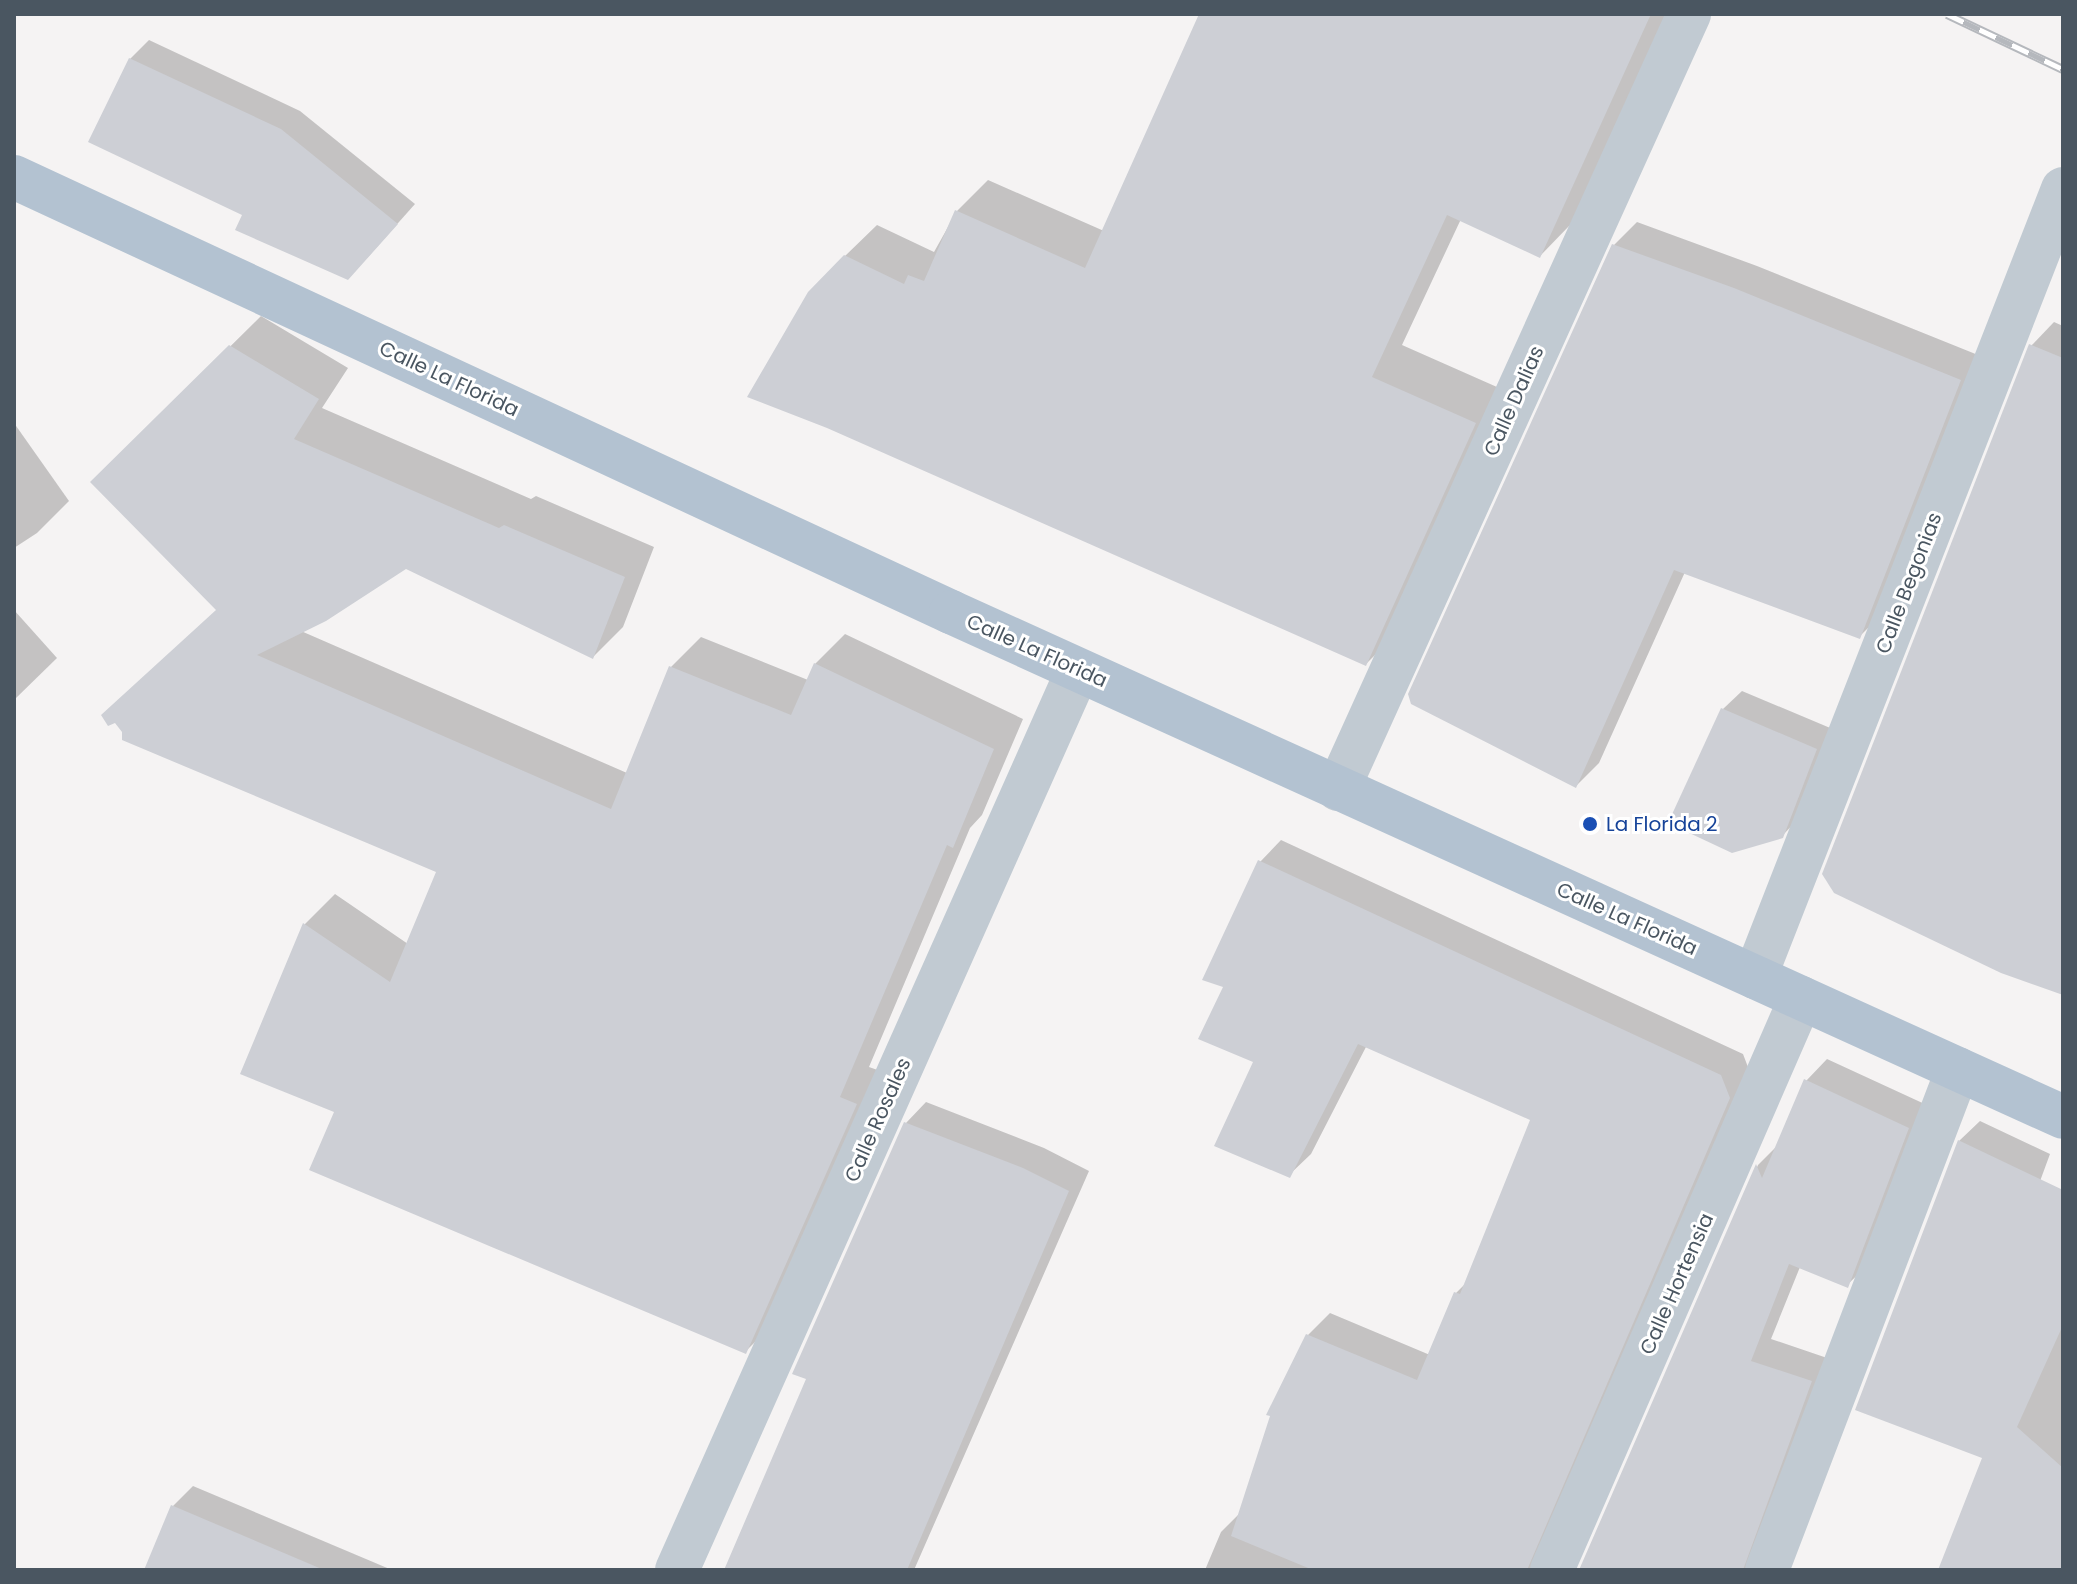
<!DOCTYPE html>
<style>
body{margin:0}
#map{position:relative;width:2077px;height:1584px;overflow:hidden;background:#f5f3f3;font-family:Poppins,sans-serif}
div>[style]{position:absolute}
.shadow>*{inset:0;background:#0003}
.building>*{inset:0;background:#cdcfd5}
.street>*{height:44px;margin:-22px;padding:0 22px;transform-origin:22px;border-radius:22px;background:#c1cad2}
.primary>*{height:44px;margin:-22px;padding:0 22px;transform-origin:22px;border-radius:22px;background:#b3c2d1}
.rail>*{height:9px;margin-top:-4.5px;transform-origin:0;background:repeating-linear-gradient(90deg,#fff 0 18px,#b5b8bd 0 36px);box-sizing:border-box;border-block:2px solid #b5b8bd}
.dots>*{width:22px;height:22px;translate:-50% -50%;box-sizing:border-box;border:4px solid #fff;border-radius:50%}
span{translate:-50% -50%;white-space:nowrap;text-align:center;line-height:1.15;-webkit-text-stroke:6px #fff;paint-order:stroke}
.street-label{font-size:20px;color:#4a5661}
.transit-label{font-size:20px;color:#164399}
.left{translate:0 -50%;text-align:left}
.frame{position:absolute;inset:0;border:16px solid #4a5661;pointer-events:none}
</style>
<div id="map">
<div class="shadow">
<div style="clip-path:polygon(1201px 14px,1667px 14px,1571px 224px,1540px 256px,1461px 219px,1402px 345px,1506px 391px,1397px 633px,1366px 664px,845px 256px,877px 225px,934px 252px,957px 211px,988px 180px,1104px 231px)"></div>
<div style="clip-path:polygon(149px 40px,300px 111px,415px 204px,367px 258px,245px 214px,130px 59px)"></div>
<div style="clip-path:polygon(1637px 222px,1757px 266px,1983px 357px,1883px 613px,1860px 636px,1685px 572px,1599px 763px,1576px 786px,1614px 245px)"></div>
<div style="clip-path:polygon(261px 316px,348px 368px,322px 408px,531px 499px,536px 496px,654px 547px,623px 627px,593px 657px,406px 567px,301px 631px,627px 773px,671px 667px,701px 637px,808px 680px,815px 664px,845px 634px,1023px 719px,982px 815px,970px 828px,869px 1067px,886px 1073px,775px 1322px,745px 1352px,337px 1111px,243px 1073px,305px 924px,335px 894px,408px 944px,439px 871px,217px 609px,93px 482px)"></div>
<div style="clip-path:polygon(2054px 322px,2063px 326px,2063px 993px,2031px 346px)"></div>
<div style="clip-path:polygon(14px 423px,69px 501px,37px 533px,14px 548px)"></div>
<div style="clip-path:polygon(14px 610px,57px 658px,14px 700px)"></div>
<div style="clip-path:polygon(1742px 691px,1835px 730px,1801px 816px,1782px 836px,1723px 709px)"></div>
<div style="clip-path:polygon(1281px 840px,1743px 1054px,1751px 1075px,1562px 1570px,1205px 1570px,1221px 1532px,1241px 1512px,1308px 1335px,1330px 1313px,1430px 1355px,1456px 1293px,1467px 1282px,1533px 1119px,1367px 1045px,1311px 1154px,1289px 1175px,1256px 1061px,1225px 986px,1260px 862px)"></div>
<div style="clip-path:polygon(1827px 1059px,1929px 1106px,1869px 1264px,1847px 1285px,1800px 1267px,1771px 1339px,1833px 1360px,1761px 1570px,1581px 1570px,1758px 1165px,1778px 1145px,1806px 1081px)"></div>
<div style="clip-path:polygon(926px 1102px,1044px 1148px,1089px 1171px,914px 1570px,725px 1570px,808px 1378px,906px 1123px)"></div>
<div style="clip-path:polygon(1980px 1121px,2050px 1154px,2011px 1260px,2063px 1280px,2063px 1570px,1940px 1570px,1985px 1457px,1959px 1141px)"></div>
<div style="clip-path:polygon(193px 1486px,392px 1570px,146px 1570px,173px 1506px)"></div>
</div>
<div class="building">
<div style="clip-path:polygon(1199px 14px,1651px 14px,1540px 258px,1447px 215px,1372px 377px,1476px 423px,1366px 666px,827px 428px,747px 397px,808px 292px,844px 255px,904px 284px,908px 275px,924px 281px,955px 210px,1085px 268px)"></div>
<div style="clip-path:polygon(129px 58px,281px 129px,398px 224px,348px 280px,235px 230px,242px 215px,88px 142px)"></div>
<div style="clip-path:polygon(1612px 244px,1734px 288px,1961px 380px,1860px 639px,1674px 570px,1576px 788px,1411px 704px,1408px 694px)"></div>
<div style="clip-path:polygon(2029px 344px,2063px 358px,2063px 995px,2001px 973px,1834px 893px,1822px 874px)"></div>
<div style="clip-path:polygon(229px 345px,319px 399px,294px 439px,499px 528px,504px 525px,625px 577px,593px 659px,406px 569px,326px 621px,257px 655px,611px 809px,669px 666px,791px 715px,814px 663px,994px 749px,953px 848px,947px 845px,840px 1097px,857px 1104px,746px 1354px,309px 1170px,334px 1112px,240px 1074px,303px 923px,390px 982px,436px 872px,122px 740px,122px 732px,115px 723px,108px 726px,101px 715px,216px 610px,90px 482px)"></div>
<div style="clip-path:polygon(1721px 708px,1817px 749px,1783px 838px,1732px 853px,1668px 823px)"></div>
<div style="clip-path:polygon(1258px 860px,1721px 1075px,1730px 1098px,1527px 1570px,1313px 1570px,1231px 1536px,1270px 1416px,1266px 1415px,1306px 1334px,1417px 1380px,1454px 1292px,1460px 1294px,1530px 1120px,1358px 1044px,1290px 1178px,1214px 1146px,1253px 1062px,1198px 1039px,1223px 987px,1202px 980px)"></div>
<div style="clip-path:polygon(1804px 1079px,1909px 1128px,1848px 1288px,1789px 1264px,1751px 1361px,1812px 1381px,1743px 1570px,1579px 1570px,1756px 1164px,1762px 1178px)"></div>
<div style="clip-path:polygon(904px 1122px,1023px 1168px,1069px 1191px,907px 1570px,724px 1570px,806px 1379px,792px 1374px)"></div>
<div style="clip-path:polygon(1958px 1140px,2063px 1190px,2063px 1325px,2017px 1427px,2063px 1468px,2063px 1570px,1938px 1570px,1982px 1458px,1855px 1410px)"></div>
<div style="clip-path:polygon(171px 1505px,324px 1570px,144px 1570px)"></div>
</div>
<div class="street">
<div style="left:1338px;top:789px;width:851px;rotate:-65.63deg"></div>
<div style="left:1755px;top:977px;width:846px;rotate:-68.65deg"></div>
<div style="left:677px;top:1570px;width:985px;rotate:-65.98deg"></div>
<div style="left:1552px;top:1570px;width:624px;rotate:-66.48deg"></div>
<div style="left:1767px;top:1570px;width:536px;rotate:-69.13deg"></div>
</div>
<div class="primary">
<div style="left:14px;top:177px;width:1033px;rotate:24.9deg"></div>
<div style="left:951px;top:612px;width:1221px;rotate:24.42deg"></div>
</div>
<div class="rail">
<div style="left:1947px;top:14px;width:128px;rotate:25.4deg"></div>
</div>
<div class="dots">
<div style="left:1590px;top:824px;background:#1a4fb4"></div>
</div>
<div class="street-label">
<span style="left:449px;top:379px;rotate:25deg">Calle La Florida</span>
<span style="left:1514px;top:401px;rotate:-66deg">Calle Dalias</span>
<span style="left:1909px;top:583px;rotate:-69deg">Calle Begonias</span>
<span style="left:1037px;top:651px;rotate:24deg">Calle La Florida</span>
<span style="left:1627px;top:919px;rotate:24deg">Calle La Florida</span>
<span style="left:878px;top:1120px;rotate:-66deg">Calle Rosales</span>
<span style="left:1677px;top:1284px;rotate:-66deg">Calle Hortensia</span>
</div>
<div class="transit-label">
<span class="left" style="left:1606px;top:824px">La Florida 2</span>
</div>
<div class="frame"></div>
</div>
